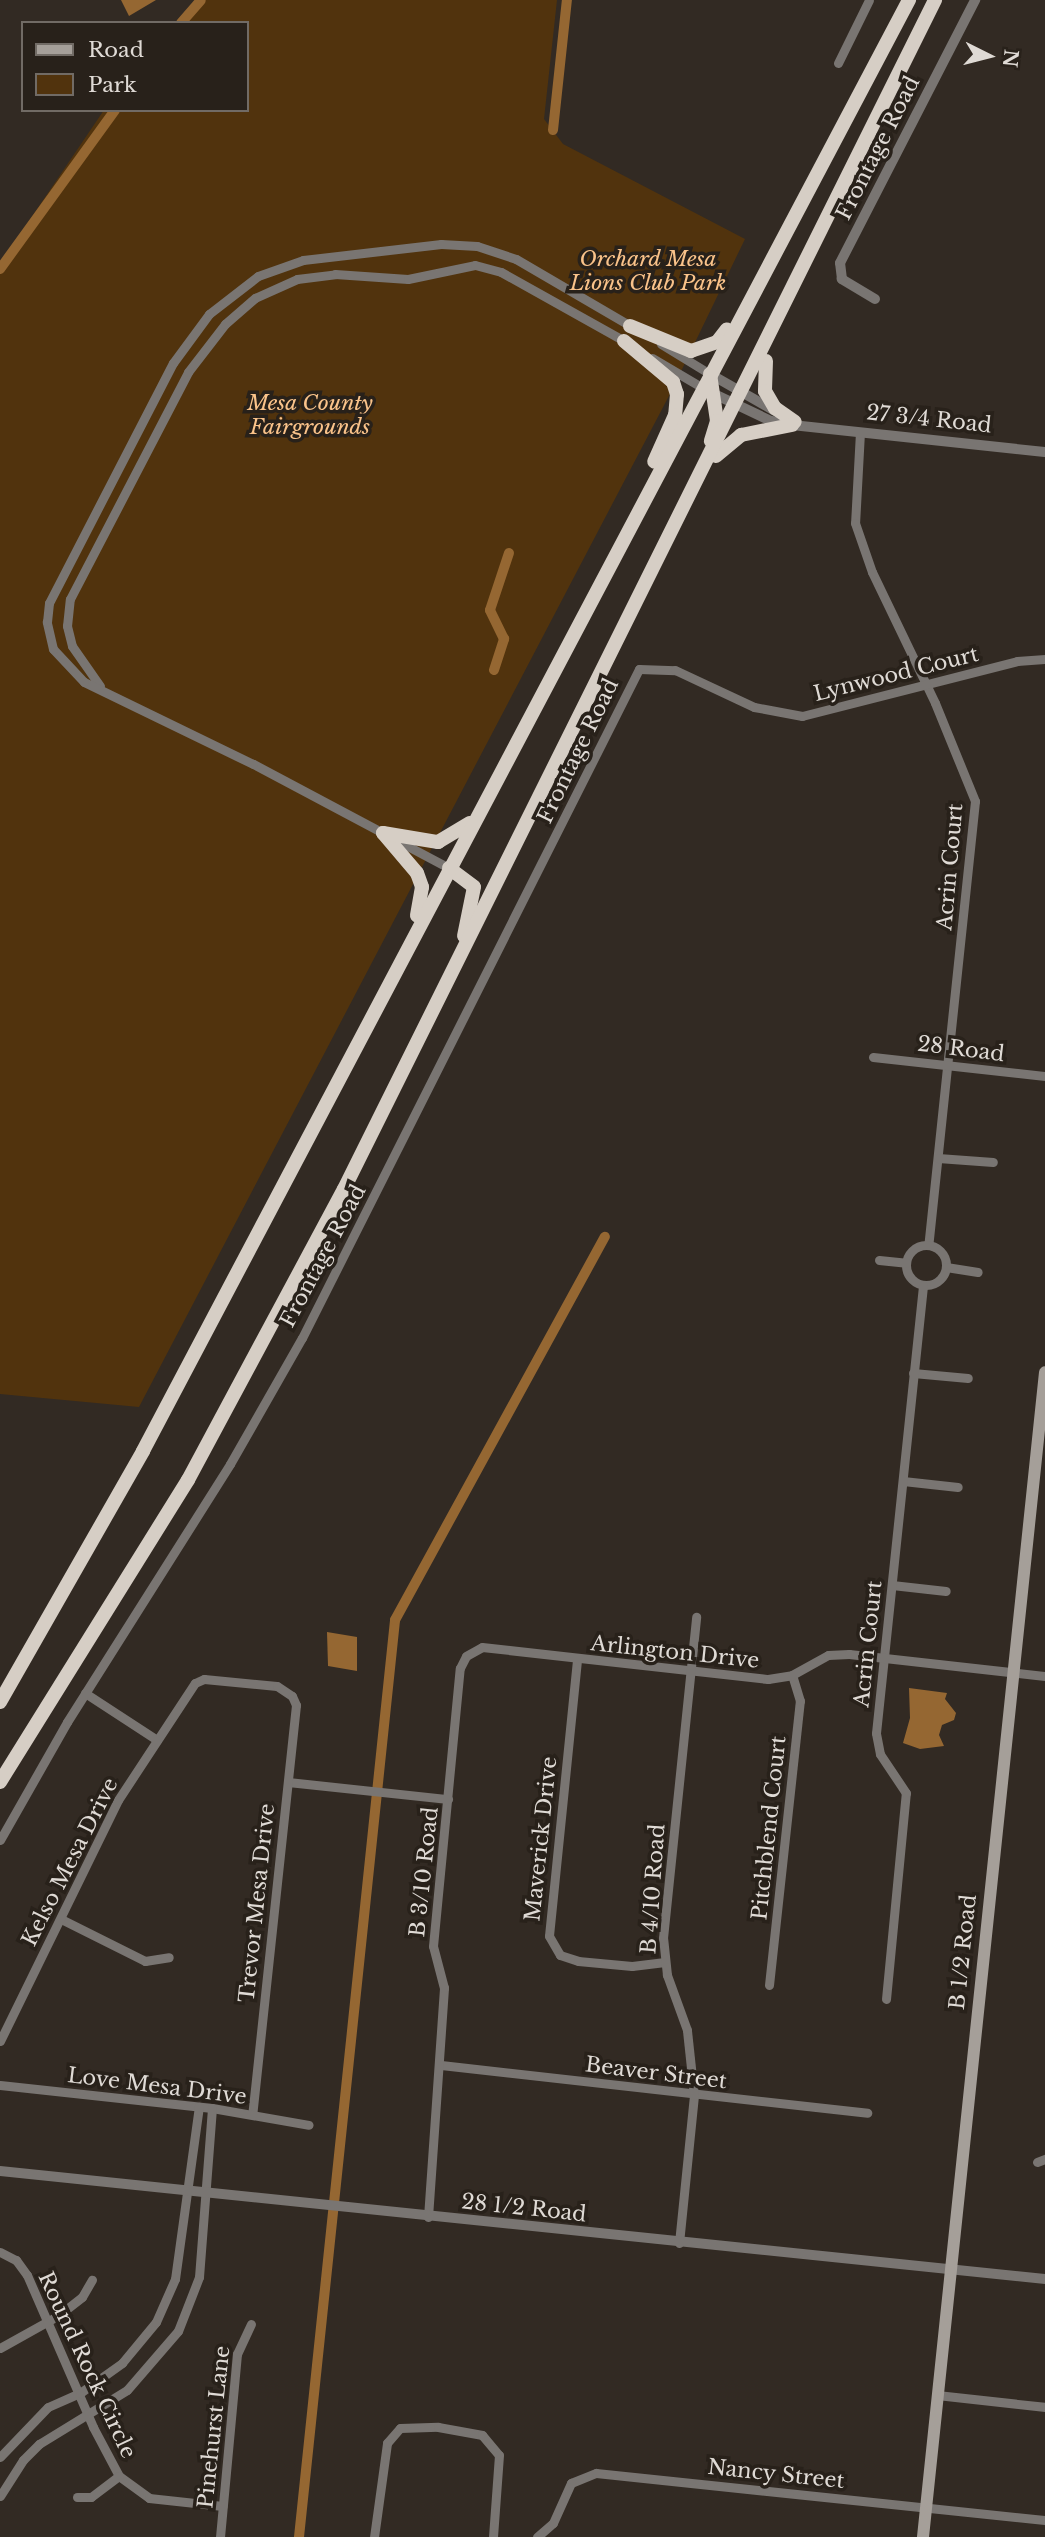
<!DOCTYPE html>
<style>
body{margin:0}
#map{position:relative;width:1045px;height:2537px;overflow:hidden;background:#322a23;font-family:"Libre Baskerville",serif}
div>[style]{position:absolute}
.green>*{inset:0;background:#51330d}
.water>*{inset:0;background:#956732}
.canal>*{height:10px;margin:-5px;padding:0 5px;transform-origin:5px;border-radius:5px;background:#956732}
.minor>*{height:9px;margin:-4.5px;padding:0 4.5px;transform-origin:4.5px;border-radius:4.5px;background:#797572}
.minor>.ring{margin:-4.5px;padding:0;box-sizing:content-box;background:none;border:9px solid #797572;border-radius:50%}
.tertiary>*{height:10px;margin:-5px;padding:0 5px;transform-origin:5px;border-radius:5px;background:#797572}
.secondary>*{height:12px;margin:-6px;padding:0 6px;transform-origin:6px;border-radius:6px;background:#a59f99}
.trunk>*{height:14px;margin:-7px;padding:0 7px;transform-origin:7px;border-radius:7px;background:#d6cec5}
span{translate:-50% -50%;white-space:nowrap;text-align:center;line-height:1.15;-webkit-text-stroke:7px #28211a;paint-order:stroke}
.street-label{font-size:21px;color:#dfdad5}
.park-label{font-size:21px;color:#fac38a;font-style:italic}
.legend{position:absolute;left:21px;top:21px;width:228px;height:91px;box-sizing:border-box;background:#28211a;border:2px solid #716b65;margin:0;padding:9px 12px;list-style:none;font-size:21px;color:#dfdad5}
.legend li{display:flex;align-items:center;gap:14px;height:35px}
.legend b{width:35px;border:2px solid #716b65}
.north{position:absolute;left:954px;top:21px;width:70px;height:70px;-webkit-text-stroke:5px #28211a;paint-order:stroke;rotate:96deg;font-size:19px;font-weight:700;line-height:28px;text-align:center;color:#dfdad5}
.north::after{content:'';display:block;margin:auto;width:24px;height:32px;background:#dfdad5;clip-path:polygon(50% 0,100% 100%,50% 72%,0 100%)}
</style>
<div id="map">
<div class="green">
<div style="clip-path:polygon(200px 0,557px 0,544px 119px,563px 144px,745px 239px,671px 392px,139px 1407px,0 1394px,0 264px,104px 110px,247px 110px,247px 23px,176px 23px)"></div>
</div>
<div class="water">
<div style="clip-path:polygon(121px 0,156px 0,129px 16px)"></div>
<div style="clip-path:polygon(327px 1632px,357px 1637px,357px 1671px,328px 1666px)"></div>
<div style="clip-path:polygon(909px 1688px,947px 1693px,945px 1699px,956px 1713px,954px 1720px,942px 1725px,939px 1735px,944px 1746px,920px 1749px,903px 1743px,910px 1718px)"></div>
</div>
<div class="canal">
<div style="left:181px;top:23px;width:30px;rotate:-49deg"></div>
<div style="left:553px;top:130px;width:131px;rotate:-83.9deg"></div>
<div style="left:0;top:269px;width:196px;rotate:-54.1deg"></div>
<div style="left:494px;top:670px;width:33px;rotate:-72deg"></div>
<div style="left:504px;top:639px;width:32px;rotate:-116deg"></div>
<div style="left:490px;top:610px;width:60px;rotate:-71.6deg"></div>
<div style="left:299px;top:2537px;width:922px;rotate:-84.02deg"></div>
<div style="left:395px;top:1620px;width:437px;rotate:-61.3deg"></div>
</div>
<div class="minor">
<div style="left:838px;top:63px;width:70px;rotate:-63.8deg"></div>
<div style="left:661px;top:344px;width:57px;rotate:31.5deg"></div>
<div style="left:652px;top:358px;width:59px;rotate:30.5deg"></div>
<div style="left:860px;top:432px;width:91px;rotate:93.1deg"></div>
<div style="left:855px;top:523px;width:52px;rotate:70.9deg"></div>
<div style="left:872px;top:572px;width:145px;rotate:64.3deg"></div>
<div style="left:935px;top:703px;width:106px;rotate:67.8deg"></div>
<div style="left:975px;top:801px;width:446px;rotate:96deg"></div>
<div style="left:100px;top:686px;width:49px;rotate:-125deg"></div>
<div style="left:72px;top:646px;width:21px;rotate:-104deg"></div>
<div style="left:67px;top:626px;width:27px;rotate:-84deg"></div>
<div style="left:70px;top:599px;width:256px;rotate:-62.5deg"></div>
<div style="left:188px;top:372px;width:61px;rotate:-52.4deg"></div>
<div style="left:225px;top:324px;width:40px;rotate:-41deg"></div>
<div style="left:255px;top:298px;width:46px;rotate:-24.3deg"></div>
<div style="left:297px;top:279px;width:38px;rotate:-7deg"></div>
<div style="left:335px;top:274px;width:73px;rotate:3.9deg"></div>
<div style="left:408px;top:279px;width:68px;rotate:-11.8deg"></div>
<div style="left:475px;top:265px;width:27px;rotate:15deg"></div>
<div style="left:501px;top:272px;width:145px;rotate:29.2deg"></div>
<div style="left:449px;top:868px;width:222px;rotate:-152deg"></div>
<div style="left:253px;top:764px;width:188px;rotate:-154.1deg"></div>
<div style="left:84px;top:682px;width:45px;rotate:-133.2deg"></div>
<div style="left:53px;top:649px;width:28px;rotate:-103deg"></div>
<div style="left:47px;top:622px;width:19px;rotate:-84deg"></div>
<div style="left:49px;top:603px;width:270px;rotate:-62.7deg"></div>
<div style="left:173px;top:363px;width:61px;rotate:-53.7deg"></div>
<div style="left:209px;top:314px;width:62px;rotate:-37.8deg"></div>
<div style="left:258px;top:276px;width:48px;rotate:-19.6deg"></div>
<div style="left:303px;top:260px;width:139px;rotate:-6.6deg"></div>
<div style="left:441px;top:244px;width:36px;rotate:3deg"></div>
<div style="left:477px;top:246px;width:41px;rotate:18.4deg"></div>
<div style="left:516px;top:259px;width:137px;rotate:30.3deg"></div>
<div style="left:873px;top:1057px;width:173px;rotate:6.3deg"></div>
<div style="left:938px;top:1158px;width:55px;rotate:4.2deg"></div>
<div class="ring" style="left:906px;top:1245px;width:31px;height:31px"></div>
<div style="left:879px;top:1260px;width:27px;rotate:6deg"></div>
<div style="left:946px;top:1267px;width:32px;rotate:9deg"></div>
<div style="left:913px;top:1373px;width:55px;rotate:5.2deg"></div>
<div style="left:903px;top:1481px;width:55px;rotate:6.2deg"></div>
<div style="left:892px;top:1585px;width:54px;rotate:6.3deg"></div>
<div style="left:577px;top:1660px;width:277px;rotate:95.8deg"></div>
<div style="left:549px;top:1936px;width:22px;rotate:60deg"></div>
<div style="left:560px;top:1955px;width:19px;rotate:18deg"></div>
<div style="left:578px;top:1961px;width:54px;rotate:5.3deg"></div>
<div style="left:632px;top:1966px;width:33px;rotate:-7deg"></div>
<div style="left:85px;top:1693px;width:86px;rotate:33.1deg"></div>
<div style="left:288px;top:1782px;width:161px;rotate:6.1deg"></div>
<div style="left:0;top:1840px;width:136px;rotate:-60.4deg"></div>
<div style="left:67px;top:1722px;width:305px;rotate:-57.7deg"></div>
<div style="left:230px;top:1464px;width:145px;rotate:-60.3deg"></div>
<div style="left:302px;top:1338px;width:749px;rotate:-63.26deg"></div>
<div style="left:639px;top:669px;width:36px;rotate:2deg"></div>
<div style="left:675px;top:670px;width:87px;rotate:25.1deg"></div>
<div style="left:754px;top:707px;width:49px;rotate:10.6deg"></div>
<div style="left:802px;top:716px;width:222px;rotate:-14.3deg"></div>
<div style="left:1017px;top:661px;width:28px;rotate:-4deg"></div>
<div style="left:61px;top:1919px;width:94px;rotate:26.6deg"></div>
<div style="left:145px;top:1961px;width:24px;rotate:-9deg"></div>
<div style="left:769px;top:1985px;width:286px;rotate:-83.8deg"></div>
<div style="left:800px;top:1701px;width:27px;rotate:-107deg"></div>
<div style="left:886px;top:1999px;width:207px;rotate:-84.5deg"></div>
<div style="left:906px;top:1793px;width:47px;rotate:-123.7deg"></div>
<div style="left:880px;top:1754px;width:21px;rotate:-101deg"></div>
<div style="left:876px;top:1733px;width:450px;rotate:-84deg"></div>
<div style="left:0;top:2041px;width:268px;rotate:-63.9deg"></div>
<div style="left:118px;top:1800px;width:140px;rotate:-56.7deg"></div>
<div style="left:195px;top:1683px;width:10px;rotate:-24deg"></div>
<div style="left:204px;top:1679px;width:73px;rotate:5.5deg"></div>
<div style="left:277px;top:1686px;width:18px;rotate:34deg"></div>
<div style="left:292px;top:1696px;width:10px;rotate:66deg"></div>
<div style="left:296px;top:1705px;width:411px;rotate:96.1deg"></div>
<div style="left:441px;top:2065px;width:429px;rotate:6.4deg"></div>
<div style="left:0;top:2085px;width:213px;rotate:6.2deg"></div>
<div style="left:212px;top:2108px;width:98px;rotate:9.9deg"></div>
<div style="left:1037px;top:2162px;width:9px;rotate:-21deg"></div>
<div style="left:428px;top:2217px;width:230px;rotate:-86deg"></div>
<div style="left:444px;top:1988px;width:43px;rotate:-104.7deg"></div>
<div style="left:433px;top:1946px;width:279px;rotate:-84.5deg"></div>
<div style="left:460px;top:1668px;width:13px;rotate:-63deg"></div>
<div style="left:466px;top:1656px;width:18px;rotate:-29deg"></div>
<div style="left:482px;top:1647px;width:288px;rotate:6.4deg"></div>
<div style="left:768px;top:1679px;width:24px;rotate:-9deg"></div>
<div style="left:792px;top:1675px;width:41px;rotate:-29.1deg"></div>
<div style="left:828px;top:1655px;width:21px;rotate:-3deg"></div>
<div style="left:849px;top:1654px;width:197px;rotate:6.4deg"></div>
<div style="left:679px;top:2243px;width:148px;rotate:-84.2deg"></div>
<div style="left:694px;top:2096px;width:66px;rotate:-96.1deg"></div>
<div style="left:687px;top:2030px;width:59px;rotate:-110deg"></div>
<div style="left:667px;top:1975px;width:37px;rotate:-96deg"></div>
<div style="left:663px;top:1938px;width:323px;rotate:-84.1deg"></div>
<div style="left:0;top:2252px;width:18px;rotate:27deg"></div>
<div style="left:16px;top:2260px;width:19px;rotate:54deg"></div>
<div style="left:27px;top:2275px;width:166px;rotate:66.5deg"></div>
<div style="left:93px;top:2427px;width:55px;rotate:62deg"></div>
<div style="left:119px;top:2476px;width:37px;rotate:36deg"></div>
<div style="left:149px;top:2498px;width:74px;rotate:6.2deg"></div>
<div style="left:0;top:2348px;width:68px;rotate:-29.2deg"></div>
<div style="left:59px;top:2315px;width:29px;rotate:-38deg"></div>
<div style="left:82px;top:2297px;width:20px;rotate:-60deg"></div>
<div style="left:937px;top:2395px;width:109px;rotate:6.3deg"></div>
<div style="left:0;top:2457px;width:69px;rotate:-46.2deg"></div>
<div style="left:48px;top:2407px;width:35px;rotate:-24deg"></div>
<div style="left:80px;top:2393px;width:52px;rotate:-35.5deg"></div>
<div style="left:122px;top:2363px;width:53px;rotate:-50.3deg"></div>
<div style="left:156px;top:2322px;width:47px;rotate:-66.2deg"></div>
<div style="left:175px;top:2279px;width:174px;rotate:-82.1deg"></div>
<div style="left:0;top:2496px;width:43px;rotate:-57.4deg"></div>
<div style="left:23px;top:2460px;width:23px;rotate:-45deg"></div>
<div style="left:39px;top:2444px;width:103px;rotate:-31.5deg"></div>
<div style="left:127px;top:2390px;width:78px;rotate:-49.2deg"></div>
<div style="left:178px;top:2331px;width:58px;rotate:-68.7deg"></div>
<div style="left:199px;top:2277px;width:169px;rotate:-85.6deg"></div>
<div style="left:77px;top:2497px;width:14px"></div>
<div style="left:91px;top:2497px;width:35px;rotate:-37deg"></div>
<div style="left:220px;top:2537px;width:184px;rotate:-84.7deg"></div>
<div style="left:237px;top:2354px;width:33px;rotate:-65deg"></div>
<div style="left:374px;top:2537px;width:95px;rotate:-82.1deg"></div>
<div style="left:387px;top:2443px;width:20px;rotate:-49deg"></div>
<div style="left:400px;top:2428px;width:38px;rotate:-2deg"></div>
<div style="left:438px;top:2427px;width:45px;rotate:10.3deg"></div>
<div style="left:482px;top:2435px;width:26px;rotate:50deg"></div>
<div style="left:499px;top:2455px;width:82px;rotate:94.2deg"></div>
<div style="left:537px;top:2537px;width:21px;rotate:-41deg"></div>
<div style="left:553px;top:2523px;width:44px;rotate:-65.8deg"></div>
<div style="left:571px;top:2483px;width:27px;rotate:-22deg"></div>
<div style="left:596px;top:2473px;width:451px;rotate:6deg"></div>
</div>
<div class="tertiary">
<div style="left:875px;top:299px;width:39px;rotate:-149deg"></div>
<div style="left:842px;top:279px;width:16px;rotate:-97deg"></div>
<div style="left:840px;top:263px;width:296px;rotate:-62.8deg"></div>
<div style="left:710px;top:374px;width:77px;rotate:29.6deg"></div>
<div style="left:710px;top:392px;width:68px;rotate:25.4deg"></div>
<div style="left:771px;top:421px;width:21px;rotate:11deg"></div>
<div style="left:792px;top:425px;width:254px;rotate:6.1deg"></div>
<div style="left:0;top:2171px;width:1051px;rotate:5.9deg"></div>
</div>
<div class="secondary">
<div style="left:923px;top:2537px;width:1171px;rotate:-84.02deg"></div>
</div>
<div class="trunk">
<div style="left:630px;top:326px;width:66px;rotate:22.3deg"></div>
<div style="left:691px;top:351px;width:28px;rotate:-19deg"></div>
<div style="left:717px;top:342px;width:16px;rotate:-52deg"></div>
<div style="left:624px;top:341px;width:64px;rotate:39.9deg"></div>
<div style="left:673px;top:382px;width:13px;rotate:72deg"></div>
<div style="left:677px;top:394px;width:21px;rotate:95deg"></div>
<div style="left:675px;top:415px;width:51px;rotate:114.1deg"></div>
<div style="left:766px;top:361px;width:30px;rotate:92deg"></div>
<div style="left:765px;top:391px;width:20px;rotate:60deg"></div>
<div style="left:775px;top:408px;width:24px;rotate:35deg"></div>
<div style="left:710px;top:374px;width:48px;rotate:81.5deg"></div>
<div style="left:717px;top:421px;width:21px;rotate:107deg"></div>
<div style="left:716px;top:456px;width:33px;rotate:-40deg"></div>
<div style="left:741px;top:435px;width:52px;rotate:-11.1deg"></div>
<div style="left:383px;top:833px;width:52px;rotate:49.6deg"></div>
<div style="left:417px;top:873px;width:15px;rotate:70deg"></div>
<div style="left:422px;top:887px;width:29px;rotate:100deg"></div>
<div style="left:383px;top:833px;width:56px;rotate:9.3deg"></div>
<div style="left:438px;top:842px;width:37px;rotate:-31deg"></div>
<div style="left:449px;top:868px;width:31px;rotate:37deg"></div>
<div style="left:474px;top:887px;width:50px;rotate:101.5deg"></div>
<div style="left:0;top:1702px;width:289px;rotate:-60.3deg"></div>
<div style="left:143px;top:1451px;width:1641px;rotate:-62.17deg"></div>
<div style="left:0;top:1782px;width:356px;rotate:-58.1deg"></div>
<div style="left:188px;top:1480px;width:330px;rotate:-61.8deg"></div>
<div style="left:344px;top:1189px;width:1328px;rotate:-63.57deg"></div>
</div>
<div class="street-label">
<span style="left:878px;top:148px;rotate:-63deg">Frontage Road</span>
<span style="left:929px;top:419px;rotate:6deg">27 3/4 Road</span>
<span style="left:896px;top:674px;rotate:-14deg">Lynwood Court</span>
<span style="left:578px;top:751px;rotate:-64deg">Frontage Road</span>
<span style="left:950px;top:867px;rotate:-85deg">Acrin Court</span>
<span style="left:961px;top:1049px;rotate:7deg">28 Road</span>
<span style="left:323px;top:1256px;rotate:-62deg">Frontage Road</span>
<span style="left:868px;top:1644px;rotate:-84deg">Acrin Court</span>
<span style="left:675px;top:1652px;rotate:6deg">Arlington Drive</span>
<span style="left:769px;top:1828px;rotate:-84deg">Pitchblend Court</span>
<span style="left:541px;top:1839px;rotate:-84deg">Maverick Drive</span>
<span style="left:70px;top:1862px;rotate:-63deg">Kelso Mesa Drive</span>
<span style="left:424px;top:1872px;rotate:-84deg">B 3/10 Road</span>
<span style="left:653px;top:1889px;rotate:-86deg">B 4/10 Road</span>
<span style="left:257px;top:1903px;rotate:-84deg">Trevor Mesa Drive</span>
<span style="left:963px;top:1952px;rotate:-84deg">B 1/2 Road</span>
<span style="left:656px;top:2073px;rotate:7deg">Beaver Street</span>
<span style="left:157px;top:2086px;rotate:7deg">Love Mesa Drive</span>
<span style="left:524px;top:2208px;rotate:6deg">28 1/2 Road</span>
<span style="left:87px;top:2365px;rotate:65deg">Round Rock Circle</span>
<span style="left:214px;top:2427px;rotate:-84deg">Pinehurst Lane</span>
<span style="left:776px;top:2474px;rotate:6deg">Nancy Street</span>
</div>
<div class="park-label">
<span style="left:648px;top:271px">Orchard Mesa<br>Lions Club Park</span>
<span style="left:310px;top:415px">Mesa County<br>Fairgrounds</span>
</div>
<ul class="legend">
<li><b style="height:9px;background:#a59f99"></b>Road</li>
<li><b style="height:19px;background:#51330d"></b>Park</li>
</ul>
<div class="north">N</div>
</div>
